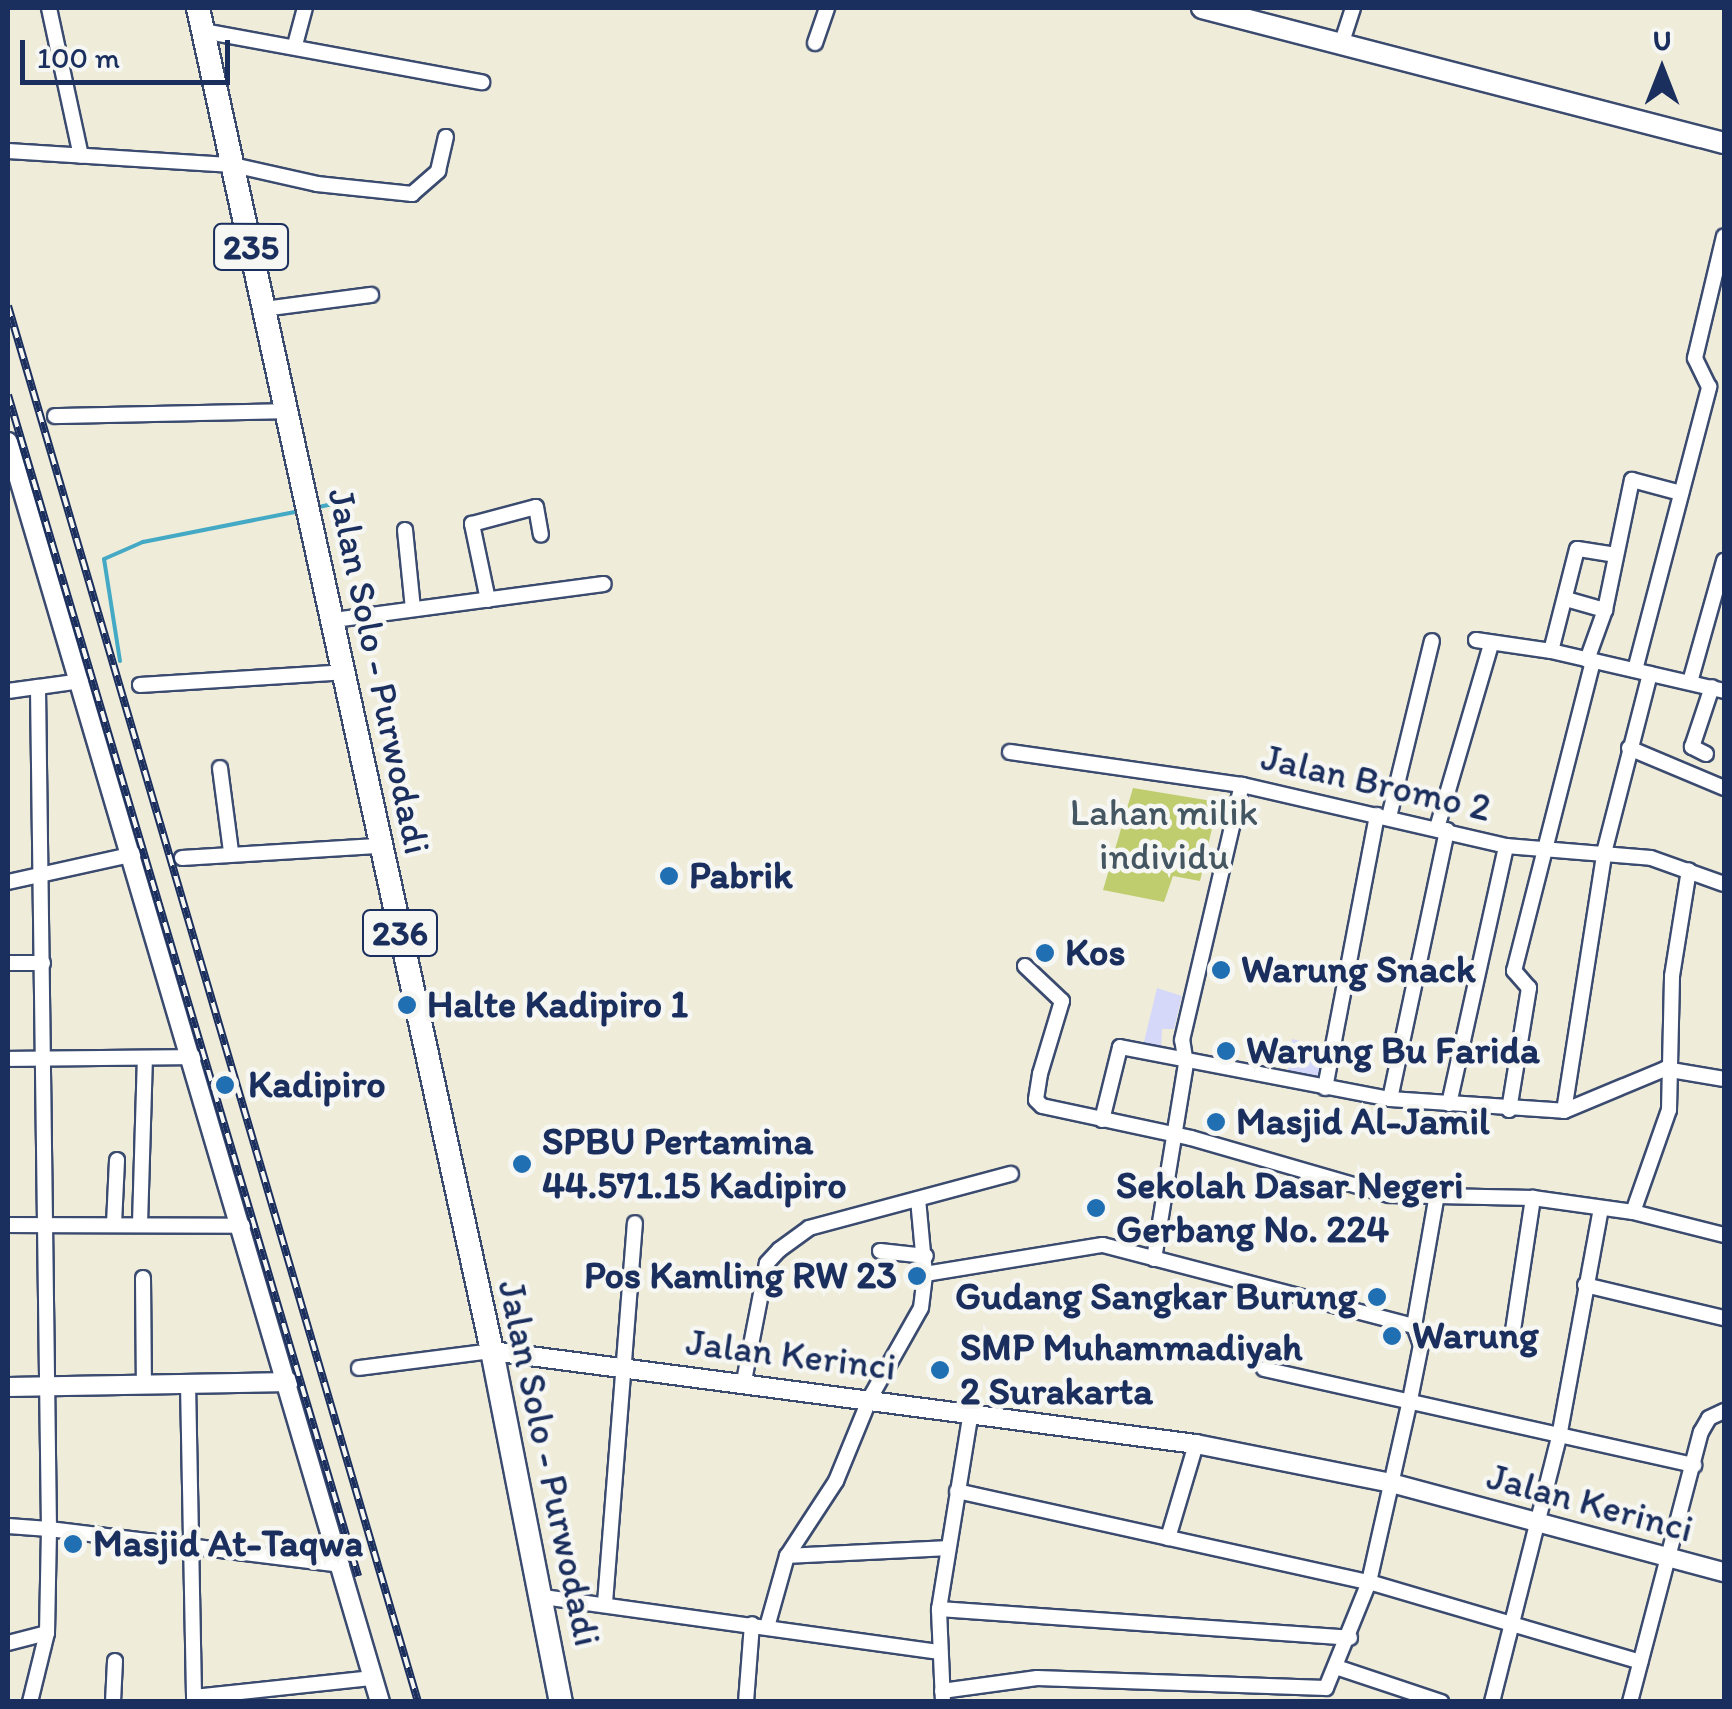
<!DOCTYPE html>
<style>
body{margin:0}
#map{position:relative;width:1732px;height:1709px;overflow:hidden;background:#efecd9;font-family:Itim,sans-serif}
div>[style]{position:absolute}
.built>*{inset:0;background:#d6d8f9}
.green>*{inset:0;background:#bfcd6f}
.stream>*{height:4px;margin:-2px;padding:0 2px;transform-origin:2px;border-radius:2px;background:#44a9c4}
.roads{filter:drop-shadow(2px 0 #3b4b70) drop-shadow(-2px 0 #3b4b70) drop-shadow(0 2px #3b4b70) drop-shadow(0 -2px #3b4b70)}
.minor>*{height:14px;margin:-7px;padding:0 7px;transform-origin:7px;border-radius:7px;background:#fff}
.tertiary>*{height:18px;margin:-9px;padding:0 9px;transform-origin:9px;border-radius:9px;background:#fff}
.secondary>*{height:20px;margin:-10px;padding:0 10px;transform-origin:10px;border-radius:10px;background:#fff}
.primary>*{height:22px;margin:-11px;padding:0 11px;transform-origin:11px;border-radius:11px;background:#fff}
.rail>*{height:8px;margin-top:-4px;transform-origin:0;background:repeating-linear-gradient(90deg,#f6f6f2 0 11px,#1b2f5e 0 22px);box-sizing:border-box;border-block:2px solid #1b2f5e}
.dots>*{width:28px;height:28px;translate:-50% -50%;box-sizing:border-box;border:5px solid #f6f6f2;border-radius:50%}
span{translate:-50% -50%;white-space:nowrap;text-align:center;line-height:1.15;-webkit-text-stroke:9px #f6f6f2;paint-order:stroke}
.shield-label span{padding:2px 8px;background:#f6f6f2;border:2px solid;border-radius:8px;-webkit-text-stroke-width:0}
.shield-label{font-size:35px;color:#1b2f5e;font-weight:700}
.street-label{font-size:38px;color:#1b2f5e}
.park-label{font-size:38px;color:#445662}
.poi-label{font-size:38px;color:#1b2f5e;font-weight:700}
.left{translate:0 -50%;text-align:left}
.right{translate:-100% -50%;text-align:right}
.frame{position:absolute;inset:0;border:10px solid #1b2f5e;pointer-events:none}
.north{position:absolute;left:1612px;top:20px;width:100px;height:100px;-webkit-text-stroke:8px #f6f6f2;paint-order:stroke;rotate:0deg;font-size:28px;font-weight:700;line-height:40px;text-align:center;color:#1b2f5e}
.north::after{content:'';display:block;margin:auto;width:35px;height:45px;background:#1b2f5e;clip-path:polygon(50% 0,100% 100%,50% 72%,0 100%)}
.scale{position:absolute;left:20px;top:40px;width:210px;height:45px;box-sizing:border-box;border:5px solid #1b2f5e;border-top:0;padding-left:12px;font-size:30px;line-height:35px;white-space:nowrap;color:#1b2f5e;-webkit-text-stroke:8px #f6f6f2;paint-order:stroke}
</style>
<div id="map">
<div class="built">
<div style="clip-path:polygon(1157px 988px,1182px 996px,1174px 1029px,1162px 1029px,1161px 1050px,1143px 1046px)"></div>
<div style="clip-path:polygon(1292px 1039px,1327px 1047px,1321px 1084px,1287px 1076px)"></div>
</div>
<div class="green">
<div style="clip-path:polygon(1133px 788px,1218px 802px,1200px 881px,1173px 876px,1164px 902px,1103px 890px)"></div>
</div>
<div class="stream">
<div style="left:314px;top:508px;width:30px;rotate:-12deg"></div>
<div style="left:120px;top:661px;width:103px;rotate:-98.9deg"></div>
<div style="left:104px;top:559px;width:43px;rotate:-23.6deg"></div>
<div style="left:143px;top:542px;width:160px;rotate:-11.2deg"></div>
</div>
<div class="roads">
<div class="minor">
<div style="left:49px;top:8px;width:151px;rotate:77.8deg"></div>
<div style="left:203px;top:31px;width:284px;rotate:10.4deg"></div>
<div style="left:815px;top:43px;width:37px;rotate:-71deg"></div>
<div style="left:295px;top:45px;width:38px;rotate:-75deg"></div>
<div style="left:1341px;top:45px;width:39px;rotate:-72deg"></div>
<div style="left:8px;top:151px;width:225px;rotate:3.6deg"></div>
<div style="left:233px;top:165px;width:86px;rotate:12.7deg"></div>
<div style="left:317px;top:184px;width:96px;rotate:6deg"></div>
<div style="left:412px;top:194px;width:35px;rotate:-41deg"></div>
<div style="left:438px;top:171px;width:35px;rotate:-77deg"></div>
<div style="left:264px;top:309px;width:108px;rotate:-7.5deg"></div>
<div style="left:55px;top:416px;width:231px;rotate:-1.2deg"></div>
<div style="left:405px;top:530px;width:79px;rotate:84.2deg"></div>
<div style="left:1616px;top:555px;width:39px;rotate:-171deg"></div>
<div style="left:1577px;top:549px;width:105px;rotate:104.3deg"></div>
<div style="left:1551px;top:651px;width:178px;rotate:13deg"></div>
<div style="left:1566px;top:599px;width:41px;rotate:15.8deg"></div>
<div style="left:488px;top:600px;width:78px;rotate:-101.9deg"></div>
<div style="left:472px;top:524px;width:66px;rotate:-14.9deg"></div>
<div style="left:536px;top:507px;width:28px;rotate:80deg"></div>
<div style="left:334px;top:620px;width:272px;rotate:-7.6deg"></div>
<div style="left:1476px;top:640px;width:76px;rotate:8.3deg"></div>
<div style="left:1587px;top:660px;width:53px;rotate:-70.2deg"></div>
<div style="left:1605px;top:610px;width:133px;rotate:-78.3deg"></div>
<div style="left:1632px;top:480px;width:51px;rotate:14.9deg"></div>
<div style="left:1635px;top:670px;width:293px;rotate:-75.3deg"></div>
<div style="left:1709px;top:387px;width:32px;rotate:-116deg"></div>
<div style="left:1695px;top:358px;width:125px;rotate:-76.6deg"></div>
<div style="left:1690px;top:682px;width:126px;rotate:-74.3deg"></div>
<div style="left:140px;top:685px;width:204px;rotate:-3.6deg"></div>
<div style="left:8px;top:691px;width:30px;rotate:-8deg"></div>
<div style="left:1629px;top:748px;width:103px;rotate:22.8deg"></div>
<div style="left:1010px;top:752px;width:234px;rotate:8.1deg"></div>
<div style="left:1242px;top:785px;width:271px;rotate:13deg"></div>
<div style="left:1506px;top:846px;width:145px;rotate:4.7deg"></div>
<div style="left:1651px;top:858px;width:77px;rotate:19.6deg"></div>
<div style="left:1706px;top:754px;width:16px;rotate:-153deg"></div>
<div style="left:1692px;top:747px;width:63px;rotate:-71.6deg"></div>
<div style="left:220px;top:768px;width:84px;rotate:82.5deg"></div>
<div style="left:1389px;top:817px;width:181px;rotate:-76.3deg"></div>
<div style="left:1437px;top:828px;width:192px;rotate:-73.6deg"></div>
<div style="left:182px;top:858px;width:199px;rotate:-3.5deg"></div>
<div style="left:8px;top:882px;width:129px;rotate:-12.5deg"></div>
<div style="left:8px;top:963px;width:35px"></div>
<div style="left:1025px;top:966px;width:51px;rotate:43.4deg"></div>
<div style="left:1062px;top:1001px;width:76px;rotate:106.8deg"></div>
<div style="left:1040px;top:1074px;width:26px;rotate:99deg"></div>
<div style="left:1036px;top:1100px;width:8px;rotate:45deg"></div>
<div style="left:1042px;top:1106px;width:152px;rotate:12.1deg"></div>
<div style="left:1191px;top:1138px;width:206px;rotate:16.1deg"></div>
<div style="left:1389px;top:1195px;width:144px;rotate:1.2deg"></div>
<div style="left:1533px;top:1198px;width:101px;rotate:8deg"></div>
<div style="left:1633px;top:1212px;width:108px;rotate:-70.6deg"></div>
<div style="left:1669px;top:1110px;width:134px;rotate:-88.7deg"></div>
<div style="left:1672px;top:976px;width:107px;rotate:-80.9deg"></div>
<div style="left:8px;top:1059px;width:186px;rotate:-0.6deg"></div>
<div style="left:1325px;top:1088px;width:278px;rotate:-79.2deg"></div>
<div style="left:1390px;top:1099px;width:174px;rotate:3.9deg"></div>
<div style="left:1564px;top:1111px;width:109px;rotate:-22.6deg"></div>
<div style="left:1665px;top:1069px;width:60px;rotate:9.6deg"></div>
<div style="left:1449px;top:1104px;width:264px;rotate:-77.5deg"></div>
<div style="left:1509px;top:1110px;width:124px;rotate:-80.7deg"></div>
<div style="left:1529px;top:988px;width:23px;rotate:-131deg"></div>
<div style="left:1514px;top:971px;width:320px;rotate:-75.7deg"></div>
<div style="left:1564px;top:1111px;width:265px;rotate:-81.1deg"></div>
<div style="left:1605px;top:849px;width:181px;rotate:-75.6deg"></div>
<div style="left:1102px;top:1120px;width:75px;rotate:-76.1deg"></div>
<div style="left:1120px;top:1047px;width:275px;rotate:10.9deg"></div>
<div style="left:1390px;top:1099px;width:275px;rotate:-78deg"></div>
<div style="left:918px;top:1199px;width:75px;rotate:84.7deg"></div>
<div style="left:1633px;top:1212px;width:94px;rotate:14.2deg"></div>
<div style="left:114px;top:1224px;width:64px;rotate:-87.3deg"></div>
<div style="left:140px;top:1224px;width:166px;rotate:-88.3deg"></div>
<div style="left:8px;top:1225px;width:235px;rotate:0.2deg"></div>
<div style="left:880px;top:1251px;width:46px;rotate:6.2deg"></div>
<div style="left:1154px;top:1259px;width:198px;rotate:-80.7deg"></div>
<div style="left:1186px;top:1064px;width:24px;rotate:-99deg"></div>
<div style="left:1182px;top:1040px;width:262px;rotate:-76.8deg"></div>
<div style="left:143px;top:1278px;width:106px;rotate:89.5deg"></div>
<div style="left:1585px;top:1285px;width:143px;rotate:13.4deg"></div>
<div style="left:1512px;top:1337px;width:141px;rotate:-81.4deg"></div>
<div style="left:359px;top:1368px;width:134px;rotate:-7.3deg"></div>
<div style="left:1264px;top:1369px;width:441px;rotate:12.6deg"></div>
<div style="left:744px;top:1381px;width:120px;rotate:-79deg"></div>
<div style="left:767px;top:1263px;width:18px;rotate:-47deg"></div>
<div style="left:779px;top:1250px;width:37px;rotate:-36deg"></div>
<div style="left:809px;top:1228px;width:209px;rotate:-15deg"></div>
<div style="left:188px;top:1383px;width:319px;rotate:88.9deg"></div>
<div style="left:957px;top:1491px;width:422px;rotate:12.5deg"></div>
<div style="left:1369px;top:1582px;width:283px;rotate:16.4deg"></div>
<div style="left:8px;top:1526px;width:41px;rotate:4.2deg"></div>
<div style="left:49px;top:1529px;width:842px;rotate:-90.75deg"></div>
<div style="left:38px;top:687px;width:43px;rotate:-7.9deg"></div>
<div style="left:1168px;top:1538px;width:98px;rotate:-73.4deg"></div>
<div style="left:787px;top:1556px;width:161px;rotate:-2.8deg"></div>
<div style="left:543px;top:1597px;width:401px;rotate:7.9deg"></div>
<div style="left:605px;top:1603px;width:381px;rotate:-85.5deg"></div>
<div style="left:939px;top:1609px;width:412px;rotate:4deg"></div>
<div style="left:767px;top:1627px;width:74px;rotate:-74.3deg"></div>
<div style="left:787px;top:1556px;width:90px;rotate:-56.8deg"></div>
<div style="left:836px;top:1481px;width:90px;rotate:-67.7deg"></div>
<div style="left:870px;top:1398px;width:103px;rotate:-60.5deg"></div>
<div style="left:921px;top:1308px;width:34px;rotate:-83deg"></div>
<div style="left:925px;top:1274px;width:180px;rotate:-9.3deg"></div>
<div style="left:1103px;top:1245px;width:321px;rotate:14.6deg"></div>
<div style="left:8px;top:1643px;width:40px;rotate:-14.4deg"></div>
<div style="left:1336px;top:1667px;width:111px;rotate:18.4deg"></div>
<div style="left:942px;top:1691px;width:96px;rotate:-7.8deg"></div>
<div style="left:1037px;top:1678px;width:289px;rotate:2deg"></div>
<div style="left:1326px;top:1688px;width:114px;rotate:-67.9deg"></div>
<div style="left:1369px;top:1582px;width:187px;rotate:-77.3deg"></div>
<div style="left:1410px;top:1400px;width:56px;rotate:-78.7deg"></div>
<div style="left:1421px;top:1345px;width:20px;rotate:-110deg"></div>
<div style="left:1414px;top:1326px;width:134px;rotate:-80.1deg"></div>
<div style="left:194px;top:1697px;width:180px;rotate:-6.1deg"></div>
<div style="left:30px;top:1702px;width:71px;rotate:-76.2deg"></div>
<div style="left:47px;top:1633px;width:104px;rotate:-88.9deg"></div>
<div style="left:49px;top:1529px;width:295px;rotate:7deg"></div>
<div style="left:113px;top:1702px;width:41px;rotate:-87.2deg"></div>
<div style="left:746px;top:1702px;width:78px;rotate:-85.6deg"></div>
<div style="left:943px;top:1702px;width:93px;rotate:-92.5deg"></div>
<div style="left:939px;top:1609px;width:201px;rotate:-80.8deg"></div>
<div style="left:1492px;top:1702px;width:273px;rotate:-75.8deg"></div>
<div style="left:1559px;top:1437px;width:232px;rotate:-79.6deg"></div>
<div style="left:1630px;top:1702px;width:279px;rotate:-75.3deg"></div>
<div style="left:1701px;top:1432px;width:16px;rotate:-60deg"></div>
<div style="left:1709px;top:1418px;width:17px;rotate:-25deg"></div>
</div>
<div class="tertiary">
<div style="left:8px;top:442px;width:1314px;rotate:73.55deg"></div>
<div style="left:492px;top:1351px;width:710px;rotate:7.53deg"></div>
<div style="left:1196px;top:1444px;width:199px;rotate:11.3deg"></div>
<div style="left:1391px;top:1483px;width:345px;rotate:15deg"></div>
<div style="left:8px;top:1387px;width:281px;rotate:-1deg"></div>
</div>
<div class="secondary">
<div style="left:1202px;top:8px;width:539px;rotate:14.5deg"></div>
</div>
<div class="primary">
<div style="left:198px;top:8px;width:1375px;rotate:77.65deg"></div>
<div style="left:492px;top:1351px;width:358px;rotate:78.9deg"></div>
</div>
</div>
<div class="rail">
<div style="left:8px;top:306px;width:1455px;rotate:73.63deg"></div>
<div style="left:8px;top:395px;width:1232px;rotate:73.49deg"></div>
</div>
<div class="dots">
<div style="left:669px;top:876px;background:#1f6fb2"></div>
<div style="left:1045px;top:953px;background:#1f6fb2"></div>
<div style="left:1221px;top:970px;background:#1f6fb2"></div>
<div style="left:407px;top:1005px;background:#1f6fb2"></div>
<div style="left:1226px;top:1051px;background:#1f6fb2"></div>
<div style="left:225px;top:1085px;background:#1f6fb2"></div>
<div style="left:1216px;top:1122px;background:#1f6fb2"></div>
<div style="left:522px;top:1164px;background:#1f6fb2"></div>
<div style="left:1096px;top:1208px;background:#1f6fb2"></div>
<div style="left:917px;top:1276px;background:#1f6fb2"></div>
<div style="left:1377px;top:1297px;background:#1f6fb2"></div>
<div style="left:1392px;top:1336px;background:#1f6fb2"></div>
<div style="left:940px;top:1370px;background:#1f6fb2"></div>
<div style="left:73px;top:1544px;background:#1f6fb2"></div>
</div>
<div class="shield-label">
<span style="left:251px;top:247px">235</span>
<span style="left:400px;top:933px">236</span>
</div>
<div class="street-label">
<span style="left:379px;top:671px;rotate:78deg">Jalan Solo - Purwodadi</span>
<span style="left:1376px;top:783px;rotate:13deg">Jalan Bromo 2</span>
<span style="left:791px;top:1355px;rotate:7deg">Jalan Kerinci</span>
<span style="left:549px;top:1463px;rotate:78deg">Jalan Solo - Purwodadi</span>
<span style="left:1590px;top:1503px;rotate:15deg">Jalan Kerinci</span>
</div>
<div class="park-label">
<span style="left:1164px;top:835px">Lahan milik<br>individu</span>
</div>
<div class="poi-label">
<span class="left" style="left:689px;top:876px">Pabrik</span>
<span class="left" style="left:1065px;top:953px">Kos</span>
<span class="left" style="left:1241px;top:970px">Warung Snack</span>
<span class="left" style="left:427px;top:1005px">Halte Kadipiro 1</span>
<span class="left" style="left:1246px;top:1051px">Warung Bu Farida</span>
<span class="left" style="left:248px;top:1085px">Kadipiro</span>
<span class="left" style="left:1236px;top:1122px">Masjid Al-Jamil</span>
<span class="left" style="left:542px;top:1164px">SPBU Pertamina<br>44.571.15 Kadipiro</span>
<span class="left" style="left:1116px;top:1208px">Sekolah Dasar Negeri<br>Gerbang No. 224</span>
<span class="right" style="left:897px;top:1276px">Pos Kamling RW 23</span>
<span class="right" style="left:1357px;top:1297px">Gudang Sangkar Burung</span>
<span class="left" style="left:1412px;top:1336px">Warung</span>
<span class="left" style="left:960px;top:1370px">SMP Muhammadiyah<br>2 Surakarta</span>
<span class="left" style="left:93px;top:1544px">Masjid At-Taqwa</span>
</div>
<div class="frame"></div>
<div class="north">U</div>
<div class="scale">100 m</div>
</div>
